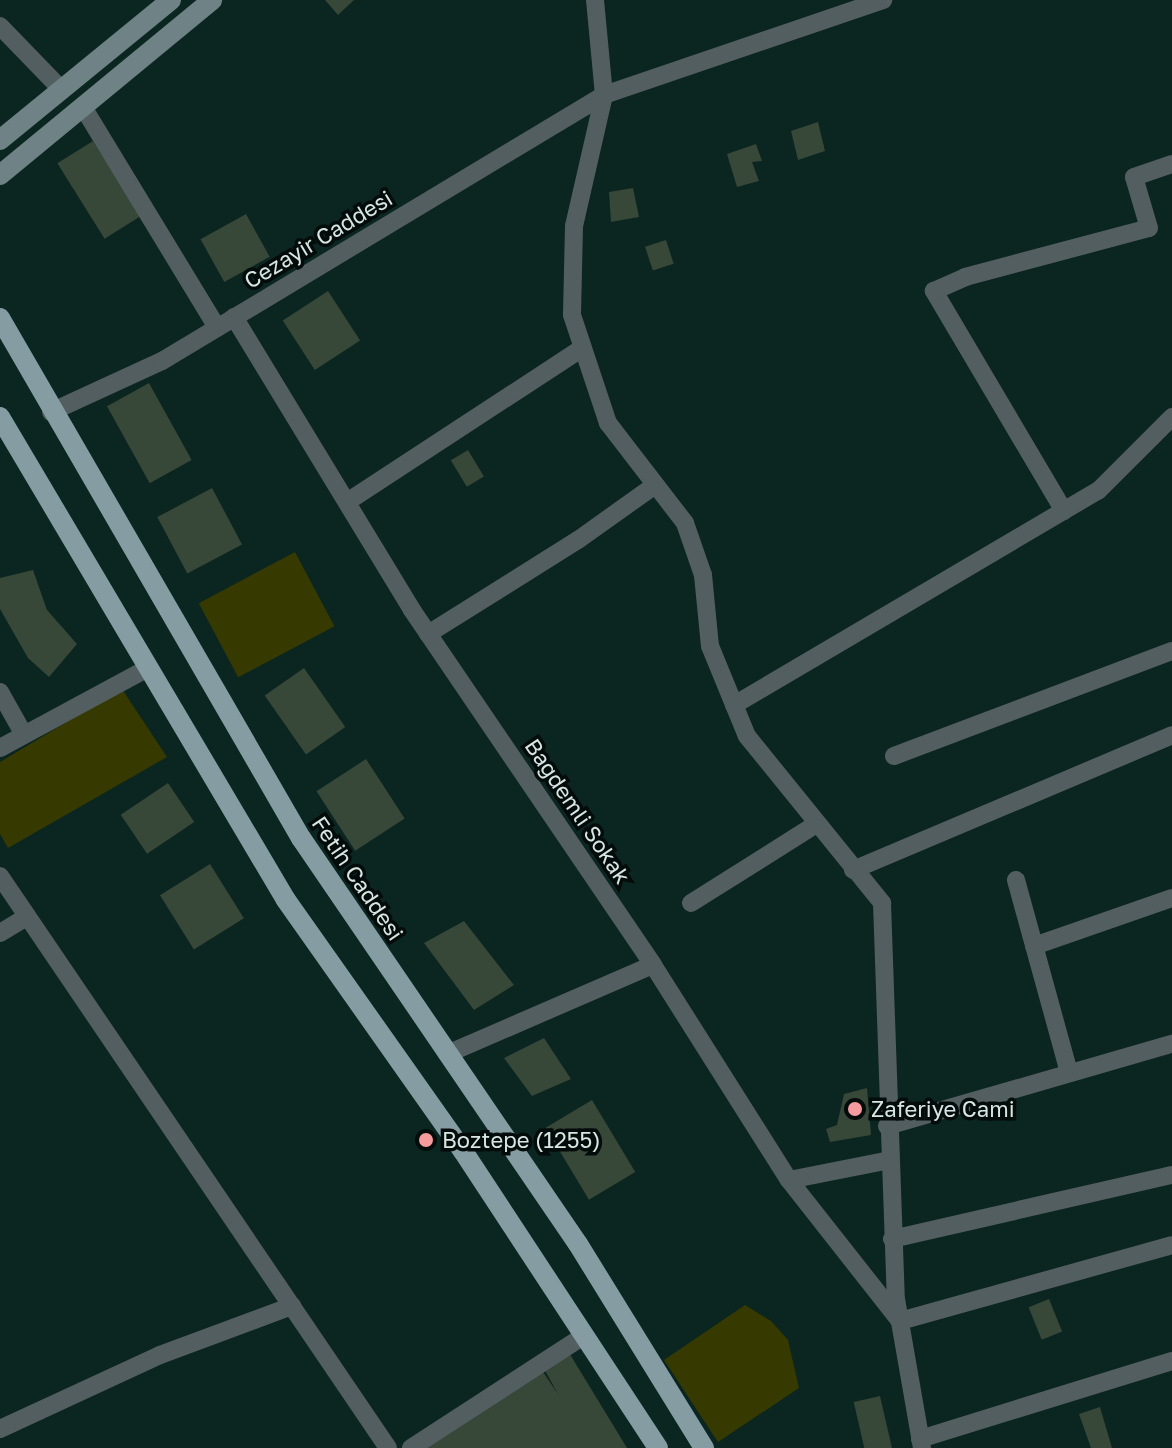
<!DOCTYPE html>
<meta charset="utf-8">
<style>
body{margin:0}
#map{position:relative;width:1172px;height:1448px;overflow:hidden;background:#0b2520;font-family:"Golos Text",sans-serif}
div>[style]{position:absolute}
.green>*{inset:0;background:#363a00;transform-origin:0 0}
.building>*{inset:0;background:#374738;transform-origin:0 0}
.minor>*{height:18px;margin:-9px;padding:0 9px;transform-origin:9px;border-radius:9px;background:#535e61}
.secondary>*{height:20px;margin:-10px;padding:0 10px;transform-origin:10px;border-radius:10px;background:#6f8285}
.primary>*{height:20px;margin:-10px;padding:0 10px;transform-origin:10px;border-radius:10px;background:#859da2}
.dots>*{width:22px;height:22px;translate:-50% -50%;box-sizing:border-box;border:4px solid #030c0a;border-radius:50%}
span{translate:-50% -50%;white-space:nowrap;text-align:center;line-height:1.15;-webkit-text-stroke:7px #030c0a;paint-order:stroke}
.street-label{font-size:22px;color:#d7e6e2}
.poi-label{font-size:22px;color:#d7e6e2}
.left{translate:0 -50%;text-align:left}
</style>
<div id="map">
<div class="green">
<div style="left:295px;top:552px;width:84px;height:109px;rotate:62deg"></div>
<div style="clip-path:polygon(122px 689px,167px 757px,8px 848px,0 834px,0 762px)"></div>
<div style="clip-path:polygon(745px 1305px,771px 1321px,788px 1340px,799px 1388px,718px 1442px,664px 1360px)"></div>
</div>
<div class="building">
<div style="clip-path:polygon(325px 0,354px 0,338px 15px)"></div>
<div style="clip-path:polygon(818px 122px,825px 151px,798px 160px,791px 131px)"></div>
<div style="left:93px;top:141px;width:89px;height:42px;rotate:58deg"></div>
<div style="clip-path:polygon(756px 144px,762px 161px,752px 162px,759px 181px,737px 187px,727px 154px)"></div>
<div style="clip-path:polygon(633px 188px,639px 217px,611px 222px,609px 192px)"></div>
<div style="left:246px;top:214px;width:49px;height:52px;rotate:61deg"></div>
<div style="left:666px;top:240px;width:25px;height:22px;rotate:72deg"></div>
<div style="left:328px;top:291px;width:59px;height:54px;rotate:57deg"></div>
<div style="left:149px;top:383px;width:88px;height:48px;rotate:61deg"></div>
<div style="left:468px;top:450px;width:31px;height:20px;rotate:59deg"></div>
<div style="left:212px;top:488px;width:64px;height:62px;rotate:62deg"></div>
<div style="clip-path:polygon(33px 570px,47px 610px,77px 644px,49px 677px,28px 658px,0 609px,0 578px)"></div>
<div style="left:304px;top:668px;width:72px;height:48px;rotate:55deg"></div>
<div style="left:366px;top:759px;width:71px;height:59px;rotate:57deg"></div>
<div style="left:168px;top:783px;width:47px;height:57px;rotate:56deg"></div>
<div style="left:210px;top:864px;width:64px;height:59px;rotate:58deg"></div>
<div style="clip-path:polygon(464px 921px,514px 985px,474px 1010px,424px 943px)"></div>
<div style="clip-path:polygon(544px 1038px,571px 1079px,532px 1096px,504px 1058px)"></div>
<div style="clip-path:polygon(867px 1088px,871px 1135px,830px 1142px,826px 1129px,837px 1125px,844px 1094px)"></div>
<div style="left:592px;top:1100px;width:84px;height:54px;rotate:59deg"></div>
<div style="left:1049px;top:1299px;width:35px;height:22px;rotate:68deg"></div>
<div style="clip-path:polygon(568px 1351px,627px 1448px,415px 1448px,539px 1366px,558px 1394px,543px 1367px)"></div>
<div style="left:880px;top:1396px;width:53px;height:27px;rotate:77deg"></div>
<div style="clip-path:polygon(1100px 1407px,1112px 1448px,1091px 1448px,1079px 1414px)"></div>
</div>
<div class="minor">
<div style="left:595px;top:0;width:95px;rotate:84.6deg"></div>
<div style="left:604px;top:95px;width:134px;rotate:102.9deg"></div>
<div style="left:574px;top:226px;width:89px;rotate:91.3deg"></div>
<div style="left:572px;top:315px;width:114px;rotate:71.6deg"></div>
<div style="left:608px;top:423px;width:126px;rotate:52.4deg"></div>
<div style="left:685px;top:523px;width:55px;rotate:70.9deg"></div>
<div style="left:703px;top:575px;width:71px;rotate:84.4deg"></div>
<div style="left:710px;top:646px;width:97px;rotate:67.7deg"></div>
<div style="left:747px;top:736px;width:215px;rotate:51deg"></div>
<div style="left:882px;top:903px;width:396px;rotate:88deg"></div>
<div style="left:896px;top:1299px;width:151px;rotate:80.1deg"></div>
<div style="left:0;top:26px;width:89px;rotate:45.9deg"></div>
<div style="left:83px;top:107px;width:258px;rotate:58.7deg"></div>
<div style="left:234px;top:317px;width:343px;rotate:58.7deg"></div>
<div style="left:412px;top:610px;width:429px;rotate:55.8deg"></div>
<div style="left:653px;top:965px;width:254px;rotate:57.7deg"></div>
<div style="left:789px;top:1180px;width:179px;rotate:51.8deg"></div>
<div style="left:900px;top:1321px;width:282px;rotate:-15.6deg"></div>
<div style="left:51px;top:412px;width:122px;rotate:-24.7deg"></div>
<div style="left:162px;top:361px;width:516px;rotate:-31.04deg"></div>
<div style="left:604px;top:95px;width:295px;rotate:-18.8deg"></div>
<div style="left:347px;top:502px;width:281px;rotate:-33.2deg"></div>
<div style="left:1064px;top:511px;width:256px;rotate:-120.6deg"></div>
<div style="left:934px;top:291px;width:34px;rotate:-24deg"></div>
<div style="left:965px;top:277px;width:190px;rotate:-14.9deg"></div>
<div style="left:1149px;top:228px;width:53px;rotate:-106.4deg"></div>
<div style="left:1134px;top:177px;width:40px;rotate:-18.9deg"></div>
<div style="left:428px;top:634px;width:177px;rotate:-32.1deg"></div>
<div style="left:578px;top:540px;width:95px;rotate:-35.5deg"></div>
<div style="left:0;top:692px;width:47px;rotate:60.7deg"></div>
<div style="left:734px;top:705px;width:422px;rotate:-30.5deg"></div>
<div style="left:1098px;top:491px;width:105px;rotate:-45deg"></div>
<div style="left:0;top:748px;width:168px;rotate:-28.4deg"></div>
<div style="left:894px;top:756px;width:297px;rotate:-20.7deg"></div>
<div style="left:853px;top:870px;width:346px;rotate:-22.9deg"></div>
<div style="left:0;top:876px;width:691px;rotate:55.85deg"></div>
<div style="left:1016px;top:880px;width:200px;rotate:74.6deg"></div>
<div style="left:691px;top:903px;width:146px;rotate:-32.2deg"></div>
<div style="left:0;top:933px;width:29px;rotate:-31deg"></div>
<div style="left:1034px;top:946px;width:146px;rotate:-19.2deg"></div>
<div style="left:447px;top:1054px;width:224px;rotate:-23.4deg"></div>
<div style="left:887px;top:1126px;width:297px;rotate:-16.1deg"></div>
<div style="left:789px;top:1180px;width:103px;rotate:-11.2deg"></div>
<div style="left:892px;top:1239px;width:287px;rotate:-12.9deg"></div>
<div style="left:0;top:1429px;width:176px;rotate:-24.8deg"></div>
<div style="left:160px;top:1355px;width:141px;rotate:-20.4deg"></div>
<div style="left:920px;top:1439px;width:264px;rotate:-17.2deg"></div>
<div style="left:411px;top:1448px;width:207px;rotate:-33deg"></div>
</div>
<div class="secondary">
<div style="left:0;top:140px;width:221px;rotate:-39.3deg"></div>
<div style="left:0;top:175px;width:275px;rotate:-39.5deg"></div>
</div>
<div class="primary">
<div style="left:0;top:318px;width:601px;rotate:59.94deg"></div>
<div style="left:301px;top:838px;width:491px;rotate:55.7deg"></div>
<div style="left:578px;top:1244px;width:240px;rotate:58.3deg"></div>
<div style="left:0;top:417px;width:561px;rotate:59.37deg"></div>
<div style="left:286px;top:900px;width:307px;rotate:54.8deg"></div>
<div style="left:463px;top:1151px;width:355px;rotate:56.7deg"></div>
</div>
<div class="dots">
<div style="left:855px;top:1109px;background:#f59b9e"></div>
<div style="left:426px;top:1140px;background:#f59b9e"></div>
</div>
<div class="street-label">
<span style="left:318px;top:239px;rotate:-31deg">Cezayir Caddesi</span>
<span style="left:578px;top:811px;rotate:56deg">Bağdemli Sokak</span>
<span style="left:358px;top:878px;rotate:56deg">Fetih Caddesi</span>
</div>
<div class="poi-label">
<span class="left" style="left:871px;top:1109px">Zaferiye Cami</span>
<span class="left" style="left:442px;top:1140px">Boztepe (1255)</span>
</div>
</div>
